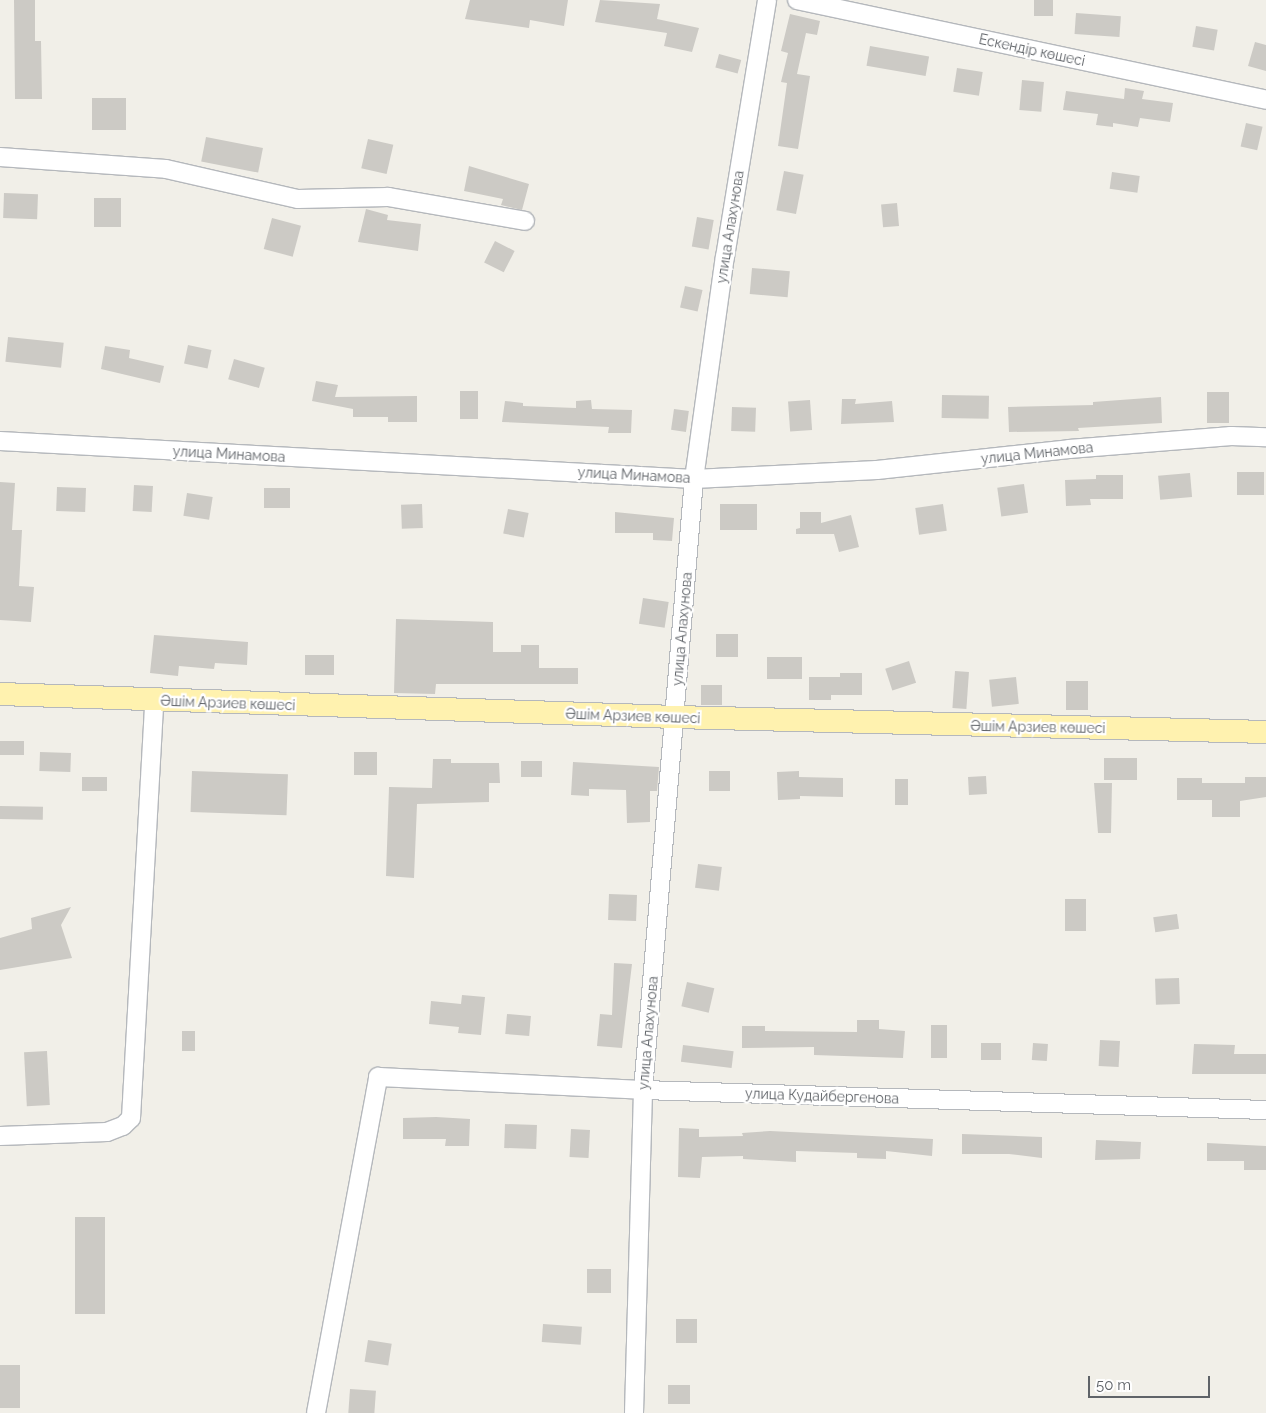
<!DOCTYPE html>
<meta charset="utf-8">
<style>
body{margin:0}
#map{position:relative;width:1266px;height:1413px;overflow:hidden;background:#f1efe8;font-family:Raleway,sans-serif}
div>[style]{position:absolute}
.building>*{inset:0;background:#cccac5;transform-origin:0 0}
.roads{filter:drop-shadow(1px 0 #b5b8bc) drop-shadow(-1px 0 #b5b8bc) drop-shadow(0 1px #b5b8bc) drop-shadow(0 -1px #b5b8bc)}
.minor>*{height:18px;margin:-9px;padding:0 9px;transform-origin:9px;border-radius:9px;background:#fff}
.major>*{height:22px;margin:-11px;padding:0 11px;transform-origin:11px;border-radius:11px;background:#fff2af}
span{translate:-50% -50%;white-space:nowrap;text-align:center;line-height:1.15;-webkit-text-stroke:4.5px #fff;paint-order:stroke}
.street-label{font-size:14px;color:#5f6368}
.scale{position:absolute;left:1088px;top:1376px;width:122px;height:22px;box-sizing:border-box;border:2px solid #5f6368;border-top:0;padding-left:6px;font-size:15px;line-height:18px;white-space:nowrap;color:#5f6368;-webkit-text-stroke:4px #fff;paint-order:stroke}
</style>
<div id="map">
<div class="building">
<div style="clip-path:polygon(14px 0,35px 0,35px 41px,41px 41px,42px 99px,15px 99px)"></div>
<div style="clip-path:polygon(470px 0,568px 0,564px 26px,530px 20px,529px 28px,465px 19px)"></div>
<div style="clip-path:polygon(600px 0,660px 4px,657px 19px,699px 28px,692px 52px,664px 46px,667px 33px,595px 22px)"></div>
<div style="left:1034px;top:0;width:19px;height:16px"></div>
<div style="left:1076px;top:13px;width:45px;height:21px;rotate:4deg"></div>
<div style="clip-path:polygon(790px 14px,820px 21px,817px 35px,806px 33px,797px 74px,810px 76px,798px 149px,778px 146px,787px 83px,781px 82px,788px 53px,781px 51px)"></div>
<div style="left:1196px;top:26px;width:22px;height:21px;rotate:10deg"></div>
<div style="clip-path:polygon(1255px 42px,1266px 45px,1266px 71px,1248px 66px)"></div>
<div style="left:870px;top:46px;width:60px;height:20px;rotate:10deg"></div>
<div style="left:719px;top:54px;width:23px;height:14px;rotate:15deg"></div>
<div style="left:957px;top:68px;width:26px;height:24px;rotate:9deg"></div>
<div style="left:1022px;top:80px;width:22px;height:30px;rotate:5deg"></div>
<div style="clip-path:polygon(1125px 88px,1144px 91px,1142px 99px,1173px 103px,1170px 122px,1140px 118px,1138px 127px,1113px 123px,1113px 127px,1096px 125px,1098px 114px,1063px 110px,1066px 91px,1124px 99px)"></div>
<div style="left:92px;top:98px;width:34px;height:32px"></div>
<div style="left:1246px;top:123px;width:17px;height:24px;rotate:13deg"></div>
<div style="left:206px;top:137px;width:58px;height:25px;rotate:11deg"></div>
<div style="left:368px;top:139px;width:26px;height:30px;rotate:13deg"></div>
<div style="clip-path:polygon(469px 166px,529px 184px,522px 210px,501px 205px,503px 199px,464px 191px)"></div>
<div style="left:784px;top:171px;width:20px;height:40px;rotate:11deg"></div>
<div style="left:1112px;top:172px;width:28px;height:17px;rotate:8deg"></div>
<div style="left:4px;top:193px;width:34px;height:25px;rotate:2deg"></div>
<div style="left:94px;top:198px;width:27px;height:29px"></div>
<div style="left:897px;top:203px;width:23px;height:16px;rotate:85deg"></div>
<div style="clip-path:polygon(366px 209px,388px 215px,387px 220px,421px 224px,418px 251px,358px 242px)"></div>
<div style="left:697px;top:217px;width:17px;height:30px;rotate:10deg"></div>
<div style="left:272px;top:218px;width:30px;height:32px;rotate:15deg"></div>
<div style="left:495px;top:241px;width:22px;height:24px;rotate:27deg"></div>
<div style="left:752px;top:268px;width:38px;height:26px;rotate:5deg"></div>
<div style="left:685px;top:286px;width:18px;height:22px;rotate:13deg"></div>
<div style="left:8px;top:337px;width:56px;height:25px;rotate:6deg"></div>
<div style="left:188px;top:345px;width:24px;height:19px;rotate:12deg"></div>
<div style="clip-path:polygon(105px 346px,130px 350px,129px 358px,164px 366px,160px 383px,101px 369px)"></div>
<div style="left:234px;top:359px;width:32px;height:21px;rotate:16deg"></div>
<div style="clip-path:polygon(316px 381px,338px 385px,335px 397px,417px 396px,417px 422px,388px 422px,388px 417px,353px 417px,353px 409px,312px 401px)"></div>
<div style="left:460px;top:391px;width:18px;height:28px"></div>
<div style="left:1207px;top:392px;width:22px;height:31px"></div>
<div style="left:942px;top:395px;width:47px;height:23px;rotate:1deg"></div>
<div style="clip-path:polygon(1161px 397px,1162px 423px,1078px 428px,1079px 431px,1009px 432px,1008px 407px,1093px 405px,1093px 402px)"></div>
<div style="clip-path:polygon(842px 399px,856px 399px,855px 404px,892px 401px,894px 422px,841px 424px)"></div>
<div style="clip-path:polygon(591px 400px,592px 409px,632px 410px,631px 433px,608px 433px,609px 427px,502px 422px,505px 401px,523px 403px,523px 406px,576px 408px,576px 401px)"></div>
<div style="left:810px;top:400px;width:30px;height:22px;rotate:86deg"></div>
<div style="left:732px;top:407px;width:24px;height:24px;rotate:2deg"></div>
<div style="left:674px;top:409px;width:15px;height:21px;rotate:8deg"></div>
<div style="left:1237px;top:472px;width:27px;height:23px"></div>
<div style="left:1190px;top:473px;width:24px;height:32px;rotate:85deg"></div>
<div style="clip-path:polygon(1096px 475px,1123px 475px,1123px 499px,1090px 499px,1091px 505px,1066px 506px,1065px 480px,1096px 479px)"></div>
<div style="clip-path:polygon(0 482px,15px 483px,12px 530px,22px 530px,19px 586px,34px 587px,31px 622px,0 620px)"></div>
<div style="left:1024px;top:484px;width:29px;height:27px;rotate:82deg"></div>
<div style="left:134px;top:485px;width:19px;height:26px;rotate:3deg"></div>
<div style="left:57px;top:487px;width:29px;height:24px;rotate:2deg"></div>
<div style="left:264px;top:488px;width:26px;height:20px"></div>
<div style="left:187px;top:493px;width:26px;height:23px;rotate:9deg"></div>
<div style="left:422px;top:504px;width:24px;height:21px;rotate:88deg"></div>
<div style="left:720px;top:504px;width:37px;height:26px"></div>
<div style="left:943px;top:504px;width:27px;height:28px;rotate:82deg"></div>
<div style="left:508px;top:509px;width:21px;height:25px;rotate:11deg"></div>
<div style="clip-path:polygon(615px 512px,674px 518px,672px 541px,653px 540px,653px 533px,615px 533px)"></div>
<div style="clip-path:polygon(800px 512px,821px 512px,821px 523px,851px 515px,859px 547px,839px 552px,834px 534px,796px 534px,796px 529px,800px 528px)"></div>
<div style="left:643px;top:598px;width:26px;height:26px;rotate:9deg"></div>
<div style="clip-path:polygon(396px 619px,493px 622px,493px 652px,521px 652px,521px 645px,539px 645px,539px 668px,578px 668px,578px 684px,436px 684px,435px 694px,394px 693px)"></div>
<div style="left:716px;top:634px;width:22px;height:23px"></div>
<div style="clip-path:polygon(154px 635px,248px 642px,247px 665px,215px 663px,214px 669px,179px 666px,178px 676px,150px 673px)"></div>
<div style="left:305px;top:655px;width:29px;height:20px"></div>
<div style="left:767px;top:657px;width:35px;height:22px"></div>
<div style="left:909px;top:661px;width:23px;height:25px;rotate:72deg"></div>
<div style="left:955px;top:671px;width:14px;height:37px;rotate:4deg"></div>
<div style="clip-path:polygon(840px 673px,862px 673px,862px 695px,831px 695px,831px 700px,809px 700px,809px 677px,840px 677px)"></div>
<div style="left:1016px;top:677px;width:27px;height:27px;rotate:84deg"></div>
<div style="left:1066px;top:681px;width:22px;height:29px"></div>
<div style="left:701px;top:685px;width:21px;height:20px"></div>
<div style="left:0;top:741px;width:24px;height:14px"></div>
<div style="left:40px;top:752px;width:31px;height:19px;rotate:2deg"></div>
<div style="left:354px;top:752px;width:23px;height:23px"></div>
<div style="left:1104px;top:758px;width:33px;height:22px"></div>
<div style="clip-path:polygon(433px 759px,451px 759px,451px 763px,499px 763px,500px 783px,489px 783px,489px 802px,417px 804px,414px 878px,386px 876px,389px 787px,432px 788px)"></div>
<div style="left:542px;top:761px;width:16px;height:21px;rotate:90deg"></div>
<div style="clip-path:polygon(573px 762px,659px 767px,657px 791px,650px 791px,650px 822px,627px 823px,626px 790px,589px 789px,589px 796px,571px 795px)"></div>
<div style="left:192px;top:771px;width:96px;height:41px;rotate:2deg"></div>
<div style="left:709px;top:771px;width:21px;height:20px"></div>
<div style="clip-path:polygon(799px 771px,799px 777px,843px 778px,843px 797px,800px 796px,800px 799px,778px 800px,777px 772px)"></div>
<div style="left:986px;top:776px;width:18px;height:18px;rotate:87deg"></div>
<div style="left:107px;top:777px;width:14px;height:25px;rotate:90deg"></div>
<div style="clip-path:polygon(1245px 777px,1266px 777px,1266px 797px,1240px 801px,1240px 817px,1212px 817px,1212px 800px,1177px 800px,1177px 778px,1202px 778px,1202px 783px,1245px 783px)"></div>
<div style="left:895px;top:779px;width:13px;height:26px"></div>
<div style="clip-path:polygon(1094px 783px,1112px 783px,1111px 833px,1098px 833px)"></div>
<div style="left:0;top:806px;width:43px;height:13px;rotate:1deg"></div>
<div style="left:698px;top:864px;width:24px;height:24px;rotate:7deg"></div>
<div style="left:609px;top:894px;width:28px;height:26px;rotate:2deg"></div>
<div style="left:1065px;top:899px;width:21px;height:32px"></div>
<div style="clip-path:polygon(71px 907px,61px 925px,72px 958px,0 970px,0 938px,32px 929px,31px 918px)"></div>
<div style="left:1177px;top:914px;width:15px;height:24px;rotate:82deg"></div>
<div style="clip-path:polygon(614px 963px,632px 964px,622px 1048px,597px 1046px,600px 1014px,612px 1015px)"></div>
<div style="left:1179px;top:978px;width:26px;height:24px;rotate:88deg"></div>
<div style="left:687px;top:982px;width:28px;height:25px;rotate:13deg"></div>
<div style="clip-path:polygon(462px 995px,485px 997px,481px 1035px,458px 1033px,459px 1027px,429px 1024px,431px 1001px,461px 1004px)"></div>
<div style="left:507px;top:1014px;width:24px;height:20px;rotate:5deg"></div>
<div style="clip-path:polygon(857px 1020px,879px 1020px,879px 1029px,905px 1031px,903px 1058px,814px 1055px,814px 1047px,742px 1048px,742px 1026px,765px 1026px,765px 1031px,857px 1032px)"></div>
<div style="left:931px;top:1025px;width:16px;height:33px"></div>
<div style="left:182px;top:1031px;width:13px;height:20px"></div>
<div style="left:1100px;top:1040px;width:20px;height:26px;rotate:3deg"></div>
<div style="left:981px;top:1043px;width:20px;height:17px"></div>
<div style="left:1033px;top:1043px;width:15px;height:17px;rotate:4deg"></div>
<div style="clip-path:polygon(1194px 1044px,1235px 1045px,1234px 1054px,1266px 1054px,1266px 1074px,1192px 1074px)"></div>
<div style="left:683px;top:1045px;width:51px;height:17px;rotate:7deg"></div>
<div style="left:47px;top:1051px;width:54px;height:23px;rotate:87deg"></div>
<div style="clip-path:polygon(436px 1117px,470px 1119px,469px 1146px,445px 1146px,446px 1139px,403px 1139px,403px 1118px)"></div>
<div style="left:505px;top:1124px;width:32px;height:24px;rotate:2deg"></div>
<div style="clip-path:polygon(679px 1128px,699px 1129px,699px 1137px,743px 1136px,742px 1133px,770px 1131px,933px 1139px,932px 1156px,886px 1151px,886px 1159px,857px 1158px,857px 1153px,796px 1151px,796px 1162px,743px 1159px,743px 1156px,702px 1157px,700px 1178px,678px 1177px)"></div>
<div style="left:571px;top:1129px;width:19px;height:28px;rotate:3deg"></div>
<div style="clip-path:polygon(962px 1134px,1042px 1137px,1042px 1158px,1009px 1154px,962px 1154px)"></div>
<div style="clip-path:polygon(1096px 1140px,1141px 1142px,1140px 1159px,1095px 1160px)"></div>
<div style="clip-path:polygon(1207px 1143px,1266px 1146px,1266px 1170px,1244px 1170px,1244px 1161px,1207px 1161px)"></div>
<div style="left:75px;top:1217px;width:30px;height:97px"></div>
<div style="left:611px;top:1269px;width:24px;height:24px;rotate:90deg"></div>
<div style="left:676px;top:1319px;width:21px;height:24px"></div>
<div style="left:543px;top:1324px;width:39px;height:18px;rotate:4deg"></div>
<div style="left:368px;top:1340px;width:24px;height:22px;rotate:9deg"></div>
<div style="left:0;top:1365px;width:20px;height:43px"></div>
<div style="left:668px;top:1385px;width:22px;height:19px"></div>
<div style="left:350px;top:1389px;width:26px;height:24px;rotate:4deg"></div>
</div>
<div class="roads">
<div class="minor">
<div style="left:797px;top:0;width:480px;rotate:12deg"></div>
<div style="left:0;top:157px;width:166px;rotate:4.1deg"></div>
<div style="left:166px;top:169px;width:135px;rotate:12.8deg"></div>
<div style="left:298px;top:199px;width:90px;rotate:-1.3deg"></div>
<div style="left:388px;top:197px;width:139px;rotate:9.9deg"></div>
<div style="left:0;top:441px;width:695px;rotate:3.13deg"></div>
<div style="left:694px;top:479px;width:183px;rotate:-2.8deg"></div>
<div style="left:877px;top:470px;width:193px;rotate:-6.2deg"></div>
<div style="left:1069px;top:449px;width:163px;rotate:-4.6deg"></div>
<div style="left:1231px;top:436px;width:35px;rotate:2deg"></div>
<div style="left:0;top:1136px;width:107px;rotate:-2.1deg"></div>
<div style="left:107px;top:1132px;width:17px;rotate:-21deg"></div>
<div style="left:123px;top:1126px;width:11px;rotate:-45deg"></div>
<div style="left:131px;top:1118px;width:418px;rotate:-86.8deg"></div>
<div style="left:316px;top:1413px;width:342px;rotate:-79.5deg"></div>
<div style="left:378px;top:1077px;width:265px;rotate:2.8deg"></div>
<div style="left:643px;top:1090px;width:623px;rotate:1.84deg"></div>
<div style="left:634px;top:1413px;width:323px;rotate:-88.4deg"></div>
<div style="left:643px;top:1090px;width:613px;rotate:-85.23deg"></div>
<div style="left:694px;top:479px;width:224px;rotate:-82.1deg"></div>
<div style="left:725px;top:257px;width:260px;rotate:-80.7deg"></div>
</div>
<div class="major">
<div style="left:0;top:694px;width:675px;rotate:1.95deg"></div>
<div style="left:675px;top:717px;width:591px;rotate:1.45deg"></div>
</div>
</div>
<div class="street-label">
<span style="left:1032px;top:50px;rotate:12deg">Ескендір көшесі</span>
<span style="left:730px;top:227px;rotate:-81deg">улица Алахунова</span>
<span style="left:1037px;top:453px;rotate:-6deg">улица Минамова</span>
<span style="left:229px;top:454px;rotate:3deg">улица Минамова</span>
<span style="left:634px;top:475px;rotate:3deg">улица Минамова</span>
<span style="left:682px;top:629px;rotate:-85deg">улица Алахунова</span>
<span style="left:228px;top:703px;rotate:2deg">Әшім Арзиев көшесі</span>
<span style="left:633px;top:716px;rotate:2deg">Әшім Арзиев көшесі</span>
<span style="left:1038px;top:727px;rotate:1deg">Әшім Арзиев көшесі</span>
<span style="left:648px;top:1033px;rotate:-85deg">улица Алахунова</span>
<span style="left:822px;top:1096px;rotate:2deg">улица Кудайбергенова</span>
</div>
<div class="scale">50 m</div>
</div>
